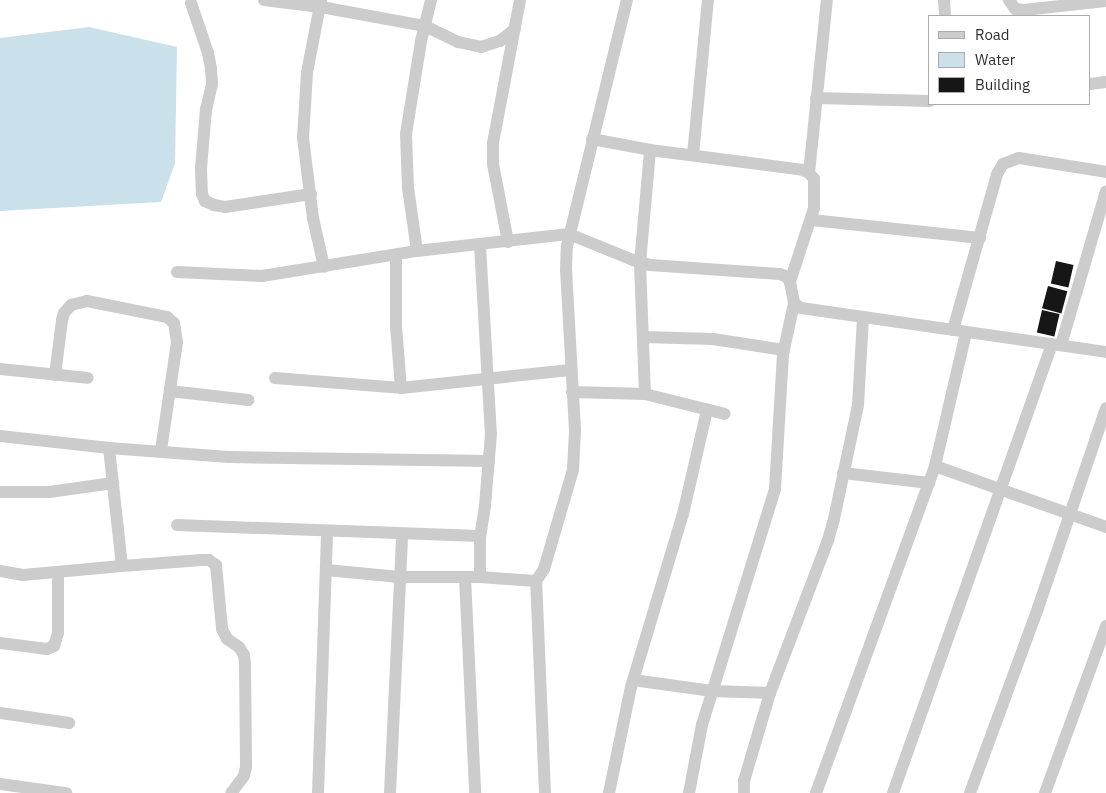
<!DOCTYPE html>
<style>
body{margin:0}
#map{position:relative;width:1106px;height:793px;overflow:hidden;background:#fff;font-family:"IBM Plex Sans",sans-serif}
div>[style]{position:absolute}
.water>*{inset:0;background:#cae0eb}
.building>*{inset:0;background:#161616;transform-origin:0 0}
.minor>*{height:12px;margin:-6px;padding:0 6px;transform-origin:6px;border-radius:6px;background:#ccc}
span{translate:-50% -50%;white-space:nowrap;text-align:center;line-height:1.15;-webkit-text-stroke:5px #fff;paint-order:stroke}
.legend{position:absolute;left:928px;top:15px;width:162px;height:90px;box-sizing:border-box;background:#fff;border:1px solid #acacac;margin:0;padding:6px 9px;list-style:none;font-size:15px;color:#2f2f2f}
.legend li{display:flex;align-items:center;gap:10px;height:25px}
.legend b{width:25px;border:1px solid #acacac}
</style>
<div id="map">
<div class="water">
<div style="clip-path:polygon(89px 27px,177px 47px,175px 163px,161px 202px,0 211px,0 38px)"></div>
</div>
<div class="building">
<div style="left:1056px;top:261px;width:18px;height:23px;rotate:13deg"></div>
<div style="left:1048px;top:286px;width:20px;height:23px;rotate:15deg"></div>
<div style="left:1042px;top:310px;width:18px;height:23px;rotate:13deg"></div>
</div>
<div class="minor">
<div style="left:264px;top:0;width:57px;rotate:7deg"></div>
<div style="left:321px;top:7px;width:106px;rotate:10.4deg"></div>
<div style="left:425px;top:26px;width:37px;rotate:26deg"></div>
<div style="left:458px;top:42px;width:24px;rotate:12deg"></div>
<div style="left:481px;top:47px;width:20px;rotate:-18deg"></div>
<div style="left:500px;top:41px;width:19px;rotate:-39deg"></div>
<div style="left:321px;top:0;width:74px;rotate:100.9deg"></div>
<div style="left:307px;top:73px;width:65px;rotate:93.5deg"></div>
<div style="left:303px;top:138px;width:81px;rotate:82.9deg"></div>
<div style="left:313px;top:218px;width:50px;rotate:77.3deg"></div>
<div style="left:944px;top:0;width:16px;rotate:86deg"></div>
<div style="left:1009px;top:0;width:11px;rotate:56deg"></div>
<div style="left:1015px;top:9px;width:9px;rotate:6deg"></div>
<div style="left:1024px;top:10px;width:82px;rotate:-6.3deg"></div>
<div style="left:191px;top:3px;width:53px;rotate:71.2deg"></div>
<div style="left:208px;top:53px;width:16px;rotate:79deg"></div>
<div style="left:211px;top:69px;width:15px;rotate:86deg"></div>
<div style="left:212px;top:84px;width:26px;rotate:103deg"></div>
<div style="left:206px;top:109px;width:60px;rotate:94.8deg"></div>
<div style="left:201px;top:169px;width:25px;rotate:88deg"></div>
<div style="left:202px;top:194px;width:8px;rotate:67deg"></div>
<div style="left:205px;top:201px;width:10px;rotate:24deg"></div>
<div style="left:214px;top:205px;width:11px;rotate:10deg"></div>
<div style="left:225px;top:207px;width:87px;rotate:-8.6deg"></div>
<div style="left:1090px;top:84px;width:16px;rotate:-7deg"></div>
<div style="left:816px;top:98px;width:114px;rotate:1.5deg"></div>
<div style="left:592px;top:139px;width:59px;rotate:10.7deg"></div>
<div style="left:650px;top:150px;width:154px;rotate:7.4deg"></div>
<div style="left:803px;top:170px;width:7px;rotate:27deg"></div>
<div style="left:809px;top:173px;width:8px;rotate:50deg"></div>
<div style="left:814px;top:179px;width:29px;rotate:90deg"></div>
<div style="left:814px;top:208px;width:78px;rotate:108deg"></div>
<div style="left:693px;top:155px;width:156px;rotate:-84.5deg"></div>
<div style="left:809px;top:173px;width:174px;rotate:-84.1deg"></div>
<div style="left:812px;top:220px;width:169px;rotate:6.1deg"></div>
<div style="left:508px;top:242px;width:79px;rotate:-100.9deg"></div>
<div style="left:493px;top:164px;width:21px;rotate:-90deg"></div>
<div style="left:493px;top:143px;width:146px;rotate:-79.3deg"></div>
<div style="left:480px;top:245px;width:189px;rotate:86.7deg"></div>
<div style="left:491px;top:434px;width:72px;rotate:94.8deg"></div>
<div style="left:485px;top:506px;width:30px;rotate:99deg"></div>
<div style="left:480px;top:536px;width:41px;rotate:90deg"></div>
<div style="left:417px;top:251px;width:64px;rotate:-98.1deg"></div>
<div style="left:408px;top:188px;width:54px;rotate:-92.1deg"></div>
<div style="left:406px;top:134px;width:94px;rotate:-80.8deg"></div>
<div style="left:421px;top:41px;width:42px;rotate:-76.3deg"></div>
<div style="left:396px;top:255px;width:71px;rotate:90deg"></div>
<div style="left:396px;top:326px;width:62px;rotate:85.4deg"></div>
<div style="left:177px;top:272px;width:85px;rotate:2.7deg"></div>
<div style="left:262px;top:276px;width:157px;rotate:-9.2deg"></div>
<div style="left:417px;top:251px;width:153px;rotate:-6.4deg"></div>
<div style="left:569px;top:234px;width:69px;rotate:22.1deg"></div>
<div style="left:633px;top:260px;width:18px;rotate:16deg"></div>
<div style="left:650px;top:265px;width:130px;rotate:4deg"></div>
<div style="left:780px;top:274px;width:8px;rotate:23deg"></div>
<div style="left:787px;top:277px;width:6px;rotate:59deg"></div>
<div style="left:790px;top:282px;width:21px;rotate:79deg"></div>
<div style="left:794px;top:303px;width:9px;rotate:36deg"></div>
<div style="left:801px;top:308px;width:308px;rotate:8.2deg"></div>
<div style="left:953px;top:330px;width:162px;rotate:-74.2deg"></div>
<div style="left:997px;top:174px;width:12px;rotate:-59deg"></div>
<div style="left:1003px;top:164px;width:17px;rotate:-21deg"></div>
<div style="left:1019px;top:158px;width:88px;rotate:9.1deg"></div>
<div style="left:643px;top:337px;width:70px;rotate:1.6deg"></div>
<div style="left:713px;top:339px;width:72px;rotate:8.8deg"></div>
<div style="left:1061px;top:345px;width:160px;rotate:-73.7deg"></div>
<div style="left:0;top:369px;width:88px;rotate:5.8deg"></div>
<div style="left:55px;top:375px;width:55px;rotate:-82.7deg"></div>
<div style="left:62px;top:320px;width:7px;rotate:-74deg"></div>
<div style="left:64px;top:313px;width:11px;rotate:-49deg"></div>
<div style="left:71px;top:305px;width:16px;rotate:-14deg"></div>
<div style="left:87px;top:301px;width:82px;rotate:11.3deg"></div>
<div style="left:167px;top:317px;width:9px;rotate:41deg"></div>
<div style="left:174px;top:323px;width:19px;rotate:81deg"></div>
<div style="left:177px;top:342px;width:110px;rotate:98.4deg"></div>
<div style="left:275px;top:378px;width:126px;rotate:4.5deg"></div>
<div style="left:401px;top:388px;width:170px;rotate:-6.1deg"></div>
<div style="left:170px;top:391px;width:79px;rotate:6.6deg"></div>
<div style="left:572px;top:392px;width:73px;rotate:1.6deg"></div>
<div style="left:645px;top:394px;width:82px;rotate:14deg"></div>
<div style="left:645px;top:394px;width:131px;rotate:-92.2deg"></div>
<div style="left:640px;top:263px;width:113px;rotate:-84.9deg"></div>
<div style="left:0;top:436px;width:110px;rotate:6.3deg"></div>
<div style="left:109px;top:448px;width:120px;rotate:4.3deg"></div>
<div style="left:229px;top:457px;width:260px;rotate:0.9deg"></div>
<div style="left:935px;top:466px;width:182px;rotate:19.6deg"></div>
<div style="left:843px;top:473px;width:87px;rotate:6.6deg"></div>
<div style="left:0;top:492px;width:49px"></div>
<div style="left:49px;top:492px;width:65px;rotate:-8deg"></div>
<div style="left:177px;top:525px;width:303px;rotate:2.1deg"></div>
<div style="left:122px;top:566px;width:80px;rotate:-4.3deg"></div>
<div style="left:202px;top:560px;width:7px"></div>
<div style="left:209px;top:560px;width:9px;rotate:36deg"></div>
<div style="left:216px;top:565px;width:64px;rotate:84.6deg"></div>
<div style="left:222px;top:629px;width:11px;rotate:63deg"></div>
<div style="left:227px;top:639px;width:14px;rotate:34deg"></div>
<div style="left:239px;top:647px;width:9px;rotate:58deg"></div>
<div style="left:244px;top:655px;width:10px;rotate:84deg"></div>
<div style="left:245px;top:665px;width:102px;rotate:89.4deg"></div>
<div style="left:246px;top:767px;width:9px;rotate:103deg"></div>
<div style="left:244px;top:776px;width:21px;rotate:127deg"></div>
<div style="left:326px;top:570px;width:74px;rotate:5.4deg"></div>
<div style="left:400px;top:577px;width:80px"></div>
<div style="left:480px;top:577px;width:56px;rotate:4.1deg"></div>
<div style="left:0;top:571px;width:23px;rotate:10deg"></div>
<div style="left:23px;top:575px;width:99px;rotate:-5.2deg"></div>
<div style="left:122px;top:566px;width:119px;rotate:-96.3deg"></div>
<div style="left:465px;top:577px;width:216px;rotate:87.3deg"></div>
<div style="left:0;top:643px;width:47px;rotate:7.3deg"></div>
<div style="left:47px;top:649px;width:8px;rotate:-23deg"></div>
<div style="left:54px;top:646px;width:14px;rotate:-73deg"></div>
<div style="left:58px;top:633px;width:61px;rotate:-90deg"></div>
<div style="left:633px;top:680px;width:80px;rotate:7.9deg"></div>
<div style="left:712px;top:691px;width:58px;rotate:2deg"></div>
<div style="left:0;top:713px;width:70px;rotate:8.2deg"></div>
<div style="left:0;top:784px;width:67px;rotate:7.8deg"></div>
<div style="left:318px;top:793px;width:262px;rotate:-88deg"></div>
<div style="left:390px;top:793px;width:259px;rotate:-87.3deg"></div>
<div style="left:545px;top:793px;width:212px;rotate:-92.4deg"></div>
<div style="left:536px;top:581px;width:14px;rotate:-56deg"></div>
<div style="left:544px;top:569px;width:103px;rotate:-73.7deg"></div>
<div style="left:573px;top:470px;width:40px;rotate:-87.1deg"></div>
<div style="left:575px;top:430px;width:160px;rotate:-93.2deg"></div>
<div style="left:566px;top:270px;width:24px;rotate:-88deg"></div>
<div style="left:567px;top:246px;width:253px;rotate:-76.3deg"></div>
<div style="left:609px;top:793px;width:108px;rotate:-78.3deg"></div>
<div style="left:631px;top:687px;width:181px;rotate:-73.3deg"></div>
<div style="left:683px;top:514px;width:107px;rotate:-77deg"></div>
<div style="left:689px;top:793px;width:69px;rotate:-79.2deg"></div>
<div style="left:702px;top:725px;width:247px;rotate:-72.8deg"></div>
<div style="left:775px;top:489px;width:135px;rotate:-86.6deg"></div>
<div style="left:783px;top:354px;width:52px;rotate:-77.8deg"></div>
<div style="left:744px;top:793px;width:12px;rotate:-90deg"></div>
<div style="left:744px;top:781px;width:92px;rotate:-73.5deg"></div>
<div style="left:770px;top:693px;width:164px;rotate:-69.2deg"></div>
<div style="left:828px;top:540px;width:22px;rotate:-74deg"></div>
<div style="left:834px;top:519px;width:116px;rotate:-78.1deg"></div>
<div style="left:858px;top:405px;width:88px;rotate:-86.7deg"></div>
<div style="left:816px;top:793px;width:348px;rotate:-70deg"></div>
<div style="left:935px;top:466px;width:137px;rotate:-76.9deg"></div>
<div style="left:893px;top:793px;width:476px;rotate:-70.5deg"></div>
<div style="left:970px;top:793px;width:197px;rotate:-69.8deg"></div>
<div style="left:1038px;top:608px;width:211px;rotate:-71.2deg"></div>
<div style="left:1045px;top:793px;width:178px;rotate:-69.9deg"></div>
</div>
<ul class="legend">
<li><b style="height:6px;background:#ccc"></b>Road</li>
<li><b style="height:14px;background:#cae0eb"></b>Water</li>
<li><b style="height:14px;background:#161616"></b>Building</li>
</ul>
</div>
